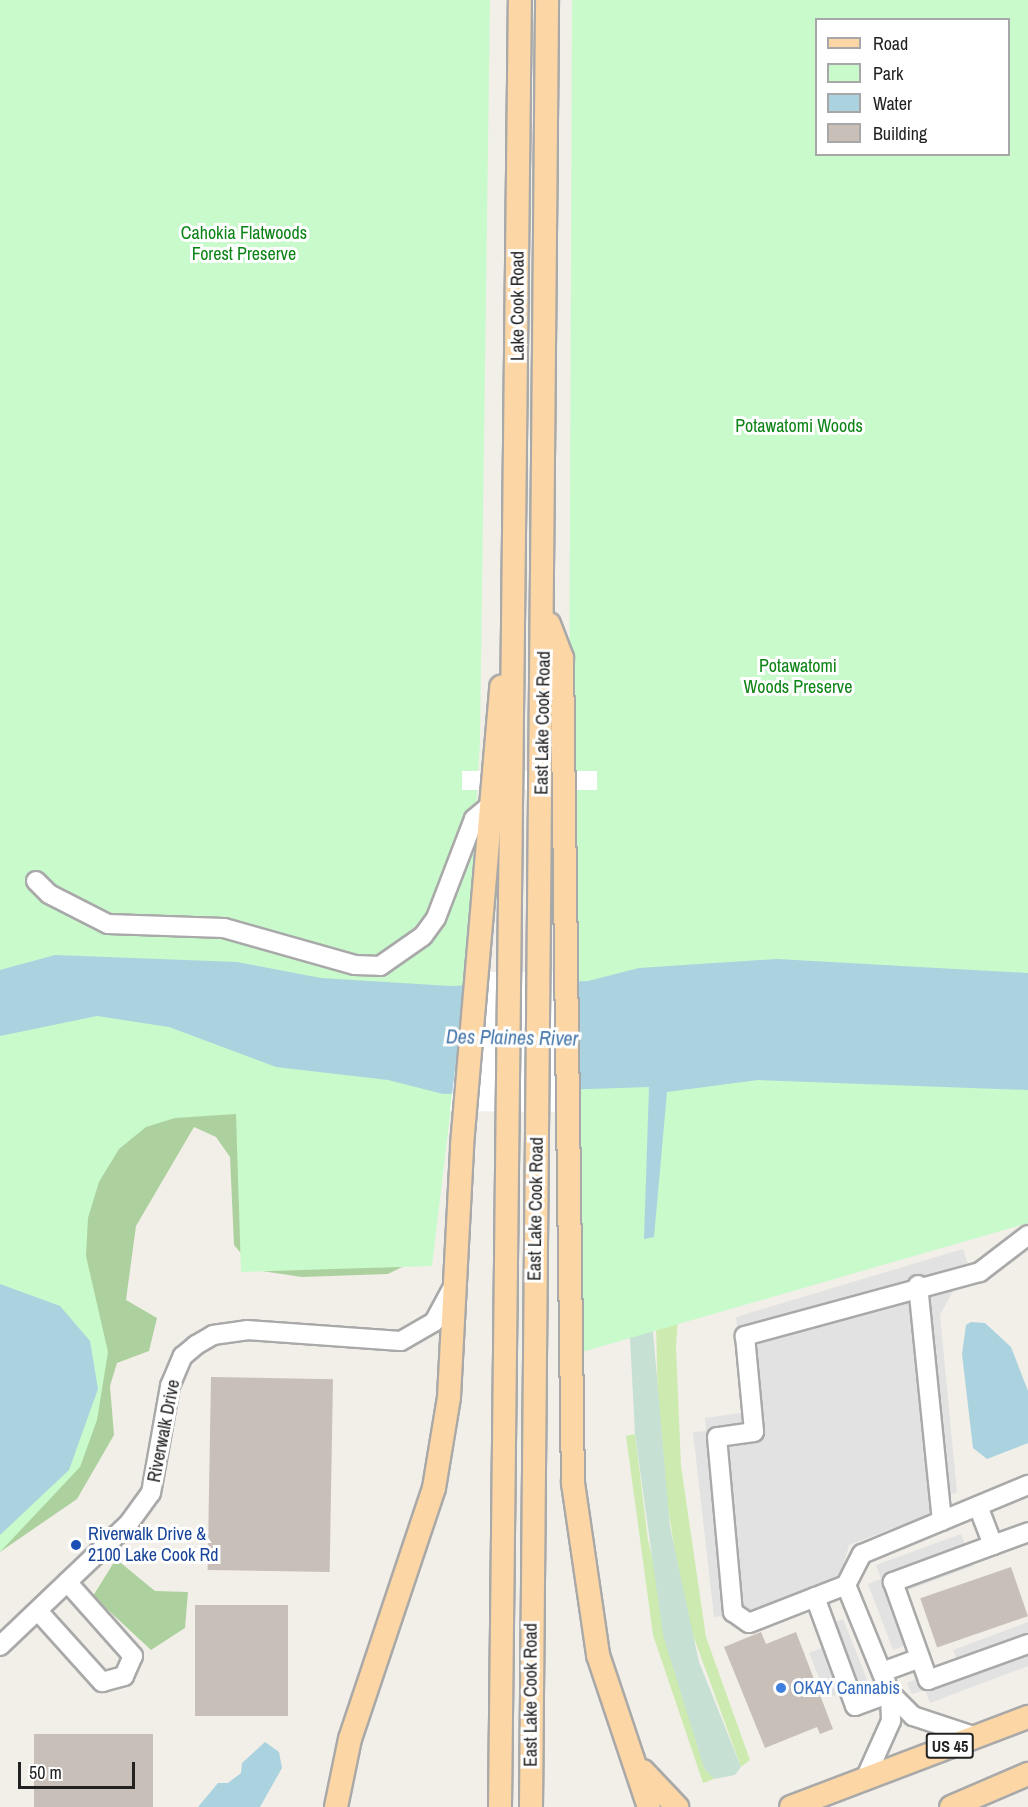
<!DOCTYPE html>
<style>
body{margin:0}
#map{position:relative;width:1028px;height:1807px;overflow:hidden;background:#f2efe9;font-family:"Archivo Narrow",sans-serif}
div>[style]{position:absolute}
.grass>*{inset:0;background:#cdebb0}
.forest>*{inset:0;background:#add19e}
.wetland>*{inset:0;background:#c6e0d4}
.park>*{inset:0;background:#c8facc}
.parking>*{inset:0;background:#e2e2e2}
.water>*{inset:0;background:#aad3df}
.pier>*{inset:0;background:#fff;transform-origin:0 0}
.building>*{inset:0;background:#c7bfb8;transform-origin:0 0}
.roads{filter:drop-shadow(2px 0 #a9a9a9) drop-shadow(-2px 0 #a9a9a9) drop-shadow(0 2px #a9a9a9) drop-shadow(0 -2px #a9a9a9)}
.minor>*{height:18px;margin:-9px;padding:0 9px;transform-origin:9px;border-radius:9px;background:#fff}
.major>*{height:22px;margin:-11px;padding:0 11px;transform-origin:11px;border-radius:11px;background:#fcd6a4}
.dots>*{width:16px;height:16px;translate:-50% -50%;box-sizing:border-box;border:3px solid #fff;border-radius:50%}
span{translate:-50% -50%;white-space:nowrap;text-align:center;line-height:1.15;-webkit-text-stroke:6px #fff;paint-order:stroke}
.shield-label span{padding:2px 4px;background:#fff;border:2px solid;border-radius:4px;-webkit-text-stroke-width:0}
.shield-label{font-size:16px;color:#222;font-weight:700}
.park-label{font-size:18px;color:#0c8416}
.street-label{font-size:18px;color:#222}
.transit-label{font-size:18px;color:#164399}
.left{translate:0 -50%;text-align:left}
.shop-label{font-size:18px;color:#366cbe}
.water-label{font-size:20px;color:#4a7aab;font-style:italic}
.legend{position:absolute;left:815px;top:18px;width:195px;height:138px;box-sizing:border-box;background:#fff;border:2px solid #a7a7a7;margin:0;padding:8px 10px;list-style:none;font-size:18px;color:#222}
.legend li{display:flex;align-items:center;gap:12px;height:30px}
.legend b{width:30px;border:2px solid #a7a7a7}
.scale{position:absolute;left:18px;top:1762px;width:117px;height:27px;box-sizing:border-box;border:3px solid #222;border-top:0;padding-left:8px;font-size:18px;line-height:21px;white-space:nowrap;color:#222;-webkit-text-stroke:4px #fff;paint-order:stroke}
</style>
<div id="map">
<div class="grass">
<div style="clip-path:polygon(685px 1206px,676px 1347px,681px 1466px,706px 1637px,750px 1760px,741px 1767px,685px 1613px,659px 1453px,654px 1237px)"></div>
<div style="clip-path:polygon(635px 1434px,648px 1540px,704px 1768px,714px 1779px,703px 1783px,653px 1635px,626px 1436px)"></div>
</div>
<div class="forest">
<div style="clip-path:polygon(169px 1027px,408px 1264px,388px 1274px,302px 1277px,255px 1270px,234px 1245px,230px 1157px,216px 1137px,194px 1127px,136px 1226px,126px 1300px,157px 1318px,149px 1351px,117px 1363px,110px 1386px,114px 1435px,77px 1499px,0 1552px,4px 1288px)"></div>
<div style="clip-path:polygon(116px 1559px,155px 1591px,188px 1592px,185px 1628px,151px 1650px,93px 1596px)"></div>
</div>
<div class="wetland">
<div style="clip-path:polygon(654px 1237px,653px 1332px,670px 1527px,699px 1662px,741px 1767px,735px 1775px,714px 1779px,704px 1768px,663px 1635px,635px 1434px,630px 1338px,643px 1239px)"></div>
</div>
<div class="park">
<div style="clip-path:polygon(0 0,490px 0,480px 740px,467px 972px,432px 1266px,241px 1272px,236px 1114px,175px 1118px,146px 1127px,119px 1149px,99px 1182px,88px 1218px,86px 1256px,108px 1352px,97px 1420px,80px 1467px,0 1552px)"></div>
<div style="clip-path:polygon(evenodd,572px 0,1028px 0,1028px 1223px,575px 1354px,569px 765px,572px 0,816px 20px,1008px 20px,1008px 154px,816px 154px,816px 20px)"></div>
</div>
<div class="parking">
<div style="clip-path:polygon(963px 1249px,968px 1264px,940px 1315px,957px 1493px,946px 1495px,930px 1514px,849px 1545px,840px 1579px,748px 1614px,714px 1617px,693px 1432px,706px 1431px,705px 1418px,746px 1412px,736px 1317px)"></div>
<div style="clip-path:polygon(961px 1534px,973px 1566px,903px 1592px,920px 1640px,893px 1650px,868px 1584px,881px 1579px,876px 1565px)"></div>
<div style="clip-path:polygon(843px 1619px,868px 1682px,827px 1698px,809px 1653px,822px 1648px,833px 1623px)"></div>
<div style="clip-path:polygon(1028px 1622px,1028px 1666px,930px 1703px,925px 1690px,912px 1694px,907px 1683px,958px 1663px,953px 1650px)"></div>
</div>
<div class="water">
<div style="clip-path:polygon(55px 955px,237px 962px,321px 978px,450px 986px,588px 981px,639px 968px,777px 959px,1028px 973px,1028px 1090px,758px 1080px,667px 1092px,654px 1237px,644px 1239px,649px 1087px,443px 1094px,388px 1080px,276px 1067px,169px 1027px,97px 1016px,0 1036px,0 970px)"></div>
<div style="clip-path:polygon(0 1284px,60px 1306px,90px 1341px,98px 1389px,69px 1470px,0 1535px)"></div>
<div style="clip-path:polygon(971px 1322px,985px 1323px,1011px 1347px,1028px 1391px,1028px 1443px,987px 1459px,973px 1448px,962px 1354px,966px 1325px)"></div>
<div style="clip-path:polygon(265px 1742px,279px 1752px,282px 1768px,260px 1807px,198px 1807px,218px 1783px,228px 1783px,241px 1773px,242px 1763px)"></div>
</div>
<div class="pier">
<div style="left:462px;top:771px;width:135px;height:19px"></div>
<div style="clip-path:polygon(467px 972px,576px 972px,576px 1112px,450px 1111px)"></div>
</div>
<div class="building">
<div style="left:211px;top:1377px;width:122px;height:193px;rotate:1deg"></div>
<div style="left:1011px;top:1567px;width:52px;height:96px;rotate:71deg"></div>
<div style="left:195px;top:1605px;width:93px;height:111px"></div>
<div style="clip-path:polygon(761px 1632px,766px 1644px,796px 1632px,833px 1729px,820px 1734px,817px 1727px,765px 1748px,724px 1647px)"></div>
<div style="left:34px;top:1734px;width:119px;height:73px"></div>
</div>
<div class="roads">
<div class="minor">
<div style="left:36px;top:881px;width:18px;rotate:45deg"></div>
<div style="left:49px;top:894px;width:66px;rotate:27deg"></div>
<div style="left:108px;top:924px;width:116px;rotate:2deg"></div>
<div style="left:224px;top:928px;width:136px;rotate:15.8deg"></div>
<div style="left:355px;top:965px;width:25px;rotate:2deg"></div>
<div style="left:380px;top:966px;width:52px;rotate:-34.9deg"></div>
<div style="left:423px;top:936px;width:22px;rotate:-54deg"></div>
<div style="left:436px;top:918px;width:106px;rotate:-69deg"></div>
<div style="left:474px;top:819px;width:23px;rotate:-40deg"></div>
<div style="left:1028px;top:1235px;width:61px;rotate:142.4deg"></div>
<div style="left:980px;top:1272px;width:244px;rotate:164.8deg"></div>
<div style="left:745px;top:1336px;width:96px;rotate:84.6deg"></div>
<div style="left:754px;top:1432px;width:37px;rotate:172deg"></div>
<div style="left:717px;top:1437px;width:176px;rotate:84.8deg"></div>
<div style="left:733px;top:1612px;width:19px;rotate:35deg"></div>
<div style="left:749px;top:1623px;width:104px;rotate:-21.4deg"></div>
<div style="left:846px;top:1585px;width:35px;rotate:-63deg"></div>
<div style="left:862px;top:1554px;width:180px;rotate:-22.6deg"></div>
<div style="left:918px;top:1285px;width:237px;rotate:84.2deg"></div>
<div style="left:978px;top:1506px;width:42px;rotate:69deg"></div>
<div style="left:993px;top:1545px;width:107px;rotate:159.7deg"></div>
<div style="left:893px;top:1582px;width:104px;rotate:70.3deg"></div>
<div style="left:928px;top:1680px;width:106px;rotate:-19.8deg"></div>
<div style="left:993px;top:1545px;width:37px;rotate:-20deg"></div>
<div style="left:846px;top:1585px;width:117px;rotate:67.8deg"></div>
<div style="left:890px;top:1693px;width:33px;rotate:45deg"></div>
<div style="left:913px;top:1716px;width:66px;rotate:18.4deg"></div>
<div style="left:815px;top:1597px;width:116px;rotate:69.8deg"></div>
<div style="left:855px;top:1706px;width:37px;rotate:-20deg"></div>
<div style="left:38px;top:1611px;width:96px;rotate:48deg"></div>
<div style="left:102px;top:1682px;width:23px;rotate:-15deg"></div>
<div style="left:124px;top:1676px;width:22px;rotate:-66deg"></div>
<div style="left:133px;top:1656px;width:99px;rotate:-131.7deg"></div>
<div style="left:0;top:1646px;width:178px;rotate:-43.6deg"></div>
<div style="left:129px;top:1523px;width:37px;rotate:-54deg"></div>
<div style="left:151px;top:1493px;width:109px;rotate:-79.9deg"></div>
<div style="left:170px;top:1386px;width:33px;rotate:-67deg"></div>
<div style="left:183px;top:1356px;width:17px;rotate:-40deg"></div>
<div style="left:196px;top:1345px;width:20px;rotate:-30deg"></div>
<div style="left:213px;top:1335px;width:34px;rotate:-8deg"></div>
<div style="left:247px;top:1330px;width:154px;rotate:4.1deg"></div>
<div style="left:401px;top:1341px;width:38px;rotate:-30deg"></div>
<div style="left:434px;top:1322px;width:42px;rotate:-61.6deg"></div>
<div style="left:882px;top:1672px;width:40px;rotate:-20.2deg"></div>
<div style="left:865px;top:1779px;width:64px;rotate:-65.9deg"></div>
<div style="left:891px;top:1721px;width:28px;rotate:-92deg"></div>
</div>
<div class="major">
<div style="left:549px;top:624px;width:36px;rotate:69deg"></div>
<div style="left:562px;top:658px;width:825px;rotate:89.24deg"></div>
<div style="left:573px;top:1483px;width:174px;rotate:81.7deg"></div>
<div style="left:598px;top:1655px;width:160px;rotate:71.5deg"></div>
<div style="left:643px;top:1771px;width:50px;rotate:46.6deg"></div>
<div style="left:336px;top:1807px;width:69px;rotate:-78.4deg"></div>
<div style="left:350px;top:1739px;width:265px;rotate:-71.5deg"></div>
<div style="left:434px;top:1488px;width:92px;rotate:-80.6deg"></div>
<div style="left:449px;top:1397px;width:252px;rotate:-87deg"></div>
<div style="left:462px;top:1145px;width:460px;rotate:-85.1deg"></div>
<div style="left:500px;top:1807px;width:1807px;rotate:-89.37deg"></div>
<div style="left:531px;top:1807px;width:1807px;rotate:-89.49deg"></div>
<div style="left:791px;top:1807px;width:254px;rotate:-20.8deg"></div>
<div style="left:951px;top:1807px;width:84px;rotate:-23.2deg"></div>
</div>
</div>
<div class="dots">
<div style="left:76px;top:1545px;background:#1a4fb4"></div>
<div style="left:781px;top:1688px;background:#3f7fe0"></div>
</div>
<div class="shield-label">
<span style="left:950px;top:1746px">US 45</span>
</div>
<div class="park-label">
<span style="left:244px;top:244px">Cahokia Flatwoods<br>Forest Preserve</span>
<span style="left:799px;top:426px">Potawatomi Woods</span>
<span style="left:798px;top:677px">Potawatomi<br>Woods Preserve</span>
</div>
<div class="street-label">
<span style="left:518px;top:306px;rotate:-90deg">Lake Cook Road</span>
<span style="left:543px;top:723px;rotate:-89deg">East Lake Cook Road</span>
<span style="left:536px;top:1209px;rotate:-89deg">East Lake Cook Road</span>
<span style="left:164px;top:1431px;rotate:-79deg">Riverwalk Drive</span>
<span style="left:531px;top:1695px;rotate:-90deg">East Lake Cook Road</span>
</div>
<div class="transit-label">
<span class="left" style="left:88px;top:1545px">Riverwalk Drive &amp;<br>2100 Lake Cook Rd</span>
</div>
<div class="shop-label">
<span class="left" style="left:793px;top:1688px">OKAY Cannabis</span>
</div>
<div class="water-label">
<span style="left:512px;top:1037px;rotate:1deg">Des Plaines River</span>
</div>
<ul class="legend">
<li><b style="height:8px;background:#fcd6a4"></b>Road</li>
<li><b style="height:16px;background:#c8facc"></b>Park</li>
<li><b style="height:16px;background:#aad3df"></b>Water</li>
<li><b style="height:16px;background:#c7bfb8"></b>Building</li>
</ul>
<div class="scale">50 m</div>
</div>
